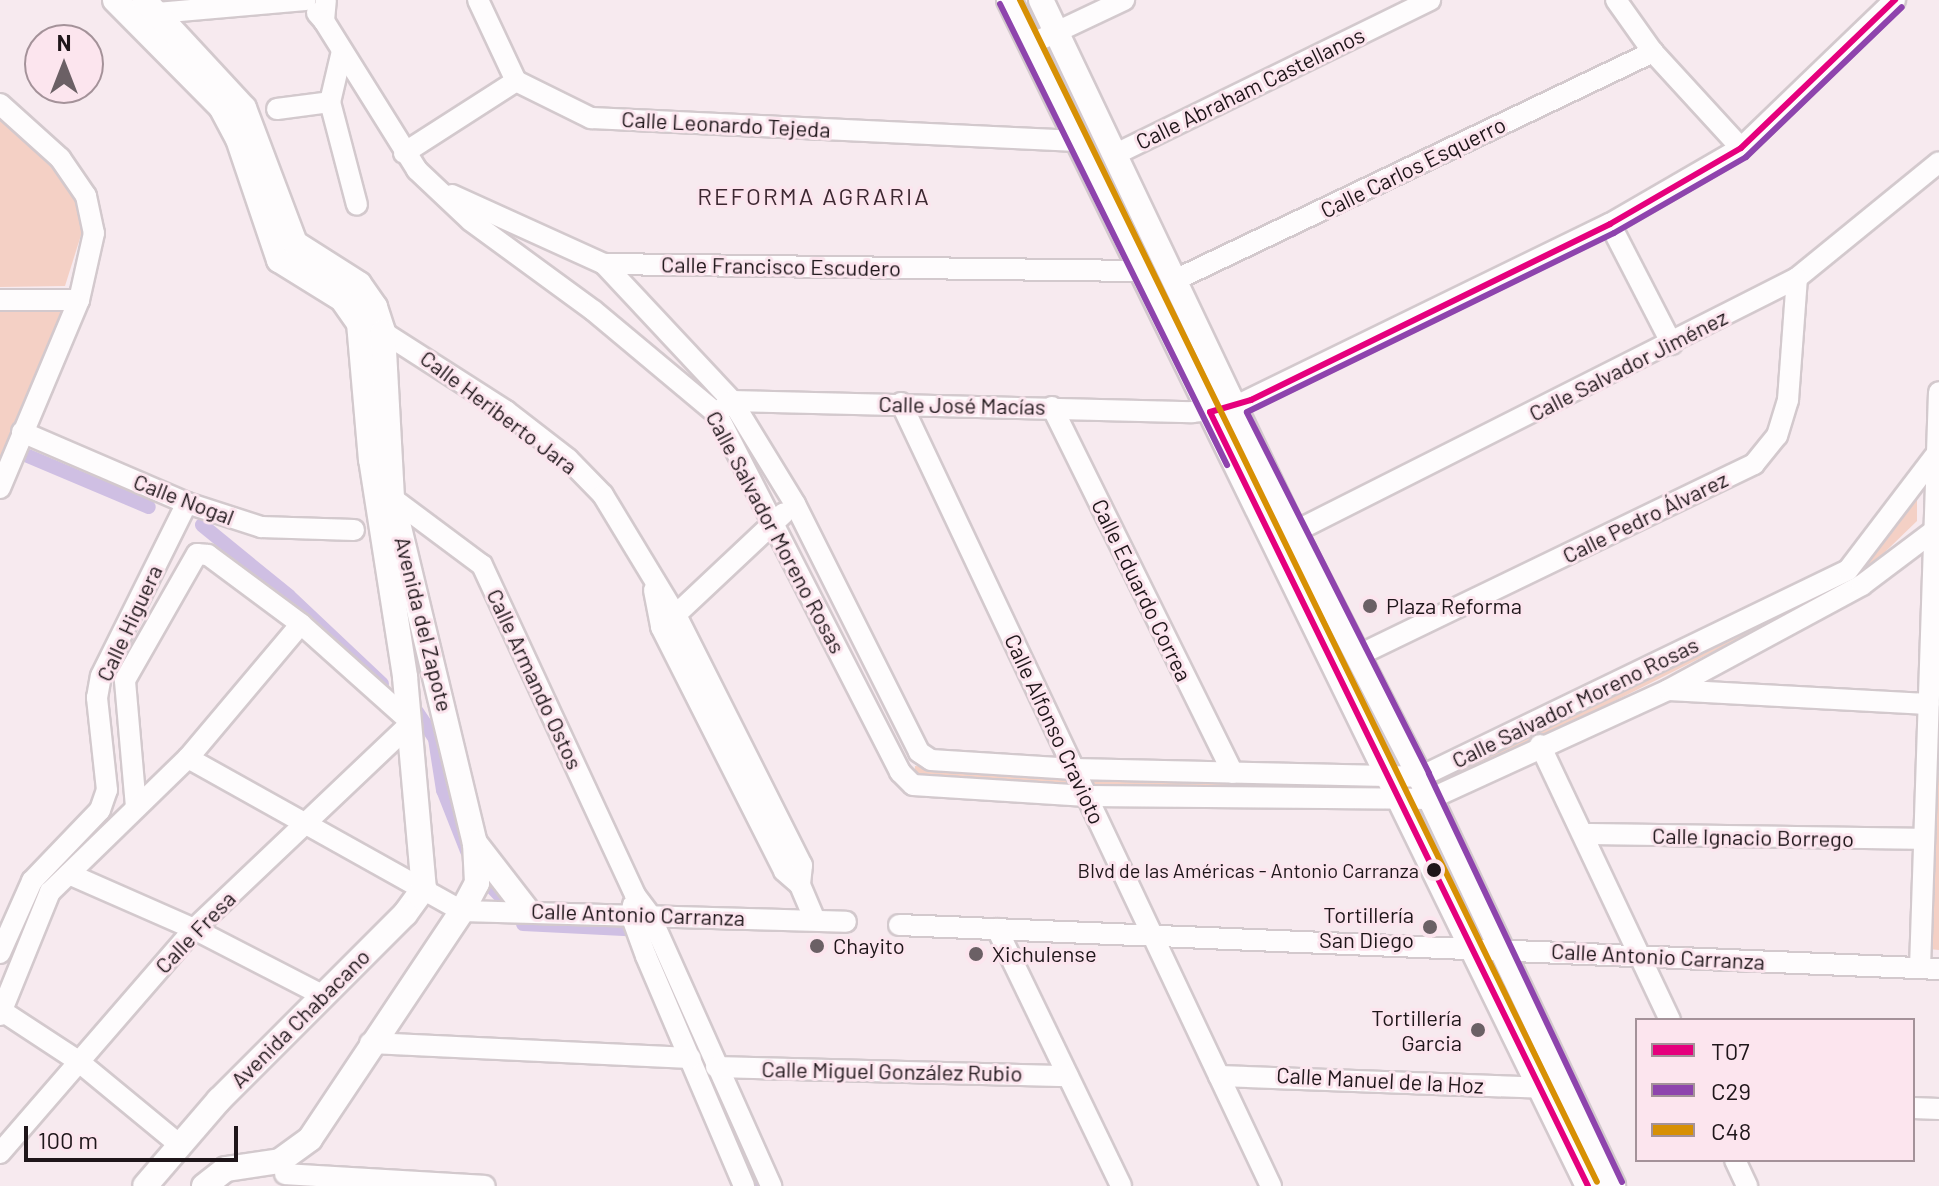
<!DOCTYPE html>
<meta charset="utf-8">
<style>
body{margin:0}
#map{position:relative;width:1939px;height:1186px;overflow:hidden;background:#f7eaef;font-family:Barlow,sans-serif}
div>[style]{position:absolute}
.green>*{inset:0;background:#f4d0c5;transform-origin:0 0}
.canal>*{height:14px;margin:-7px;padding:0 7px;transform-origin:7px;border-radius:7px;background:#cfbfe3}
.roads{filter:drop-shadow(2px 0 #d3c9cd) drop-shadow(-2px 0 #d3c9cd) drop-shadow(0 2px #d3c9cd) drop-shadow(0 -2px #d3c9cd)}
.minor>*{height:20px;margin:-10px;padding:0 10px;transform-origin:10px;border-radius:10px;background:#fefcfd}
.major>*{height:24px;margin:-12px;padding:0 12px;transform-origin:12px;border-radius:12px;background:#fefcfd}
.bus-1>*{height:6px;margin:-3px;padding:0 3px;transform-origin:3px;border-radius:3px;background:#e5007d}
.bus-2>*{height:6px;margin:-3px;padding:0 3px;transform-origin:3px;border-radius:3px;background:#8e44ad}
.bus-3>*{height:6px;margin:-3px;padding:0 3px;transform-origin:3px;border-radius:3px;background:#d79004}
.dots>*{width:22px;height:22px;translate:-50% -50%;box-sizing:border-box;border:4px solid #fce5ee;border-radius:50%}
span{translate:-50% -50%;white-space:nowrap;text-align:center;line-height:1.15;-webkit-text-stroke:6px #fce5ee;paint-order:stroke}
.bus-label{font-size:20px;color:#1f161a}
.right{translate:-100% -50%;text-align:right}
.street-label{font-size:22px;color:#1f161a}
.poi-label{font-size:22px;color:#1f161a}
.left{translate:0 -50%;text-align:left}
.neighbourhood-label{font-size:24px;color:#3d2831;letter-spacing:2px}
.legend{position:absolute;left:1635px;top:1018px;width:280px;height:144px;box-sizing:border-box;background:#fce5ee;border:2px solid #a49299;margin:0;padding:10px 14px;list-style:none;font-size:24px;color:#1f161a}
.legend li{display:flex;align-items:center;gap:16px;height:40px}
.legend b{width:40px;border:2px solid #a49299}
.north{position:absolute;left:24px;top:24px;width:80px;height:80px;box-sizing:border-box;background:#fce5ee;border:2px solid #a49299;border-radius:50%;rotate:0deg;font-size:22px;font-weight:700;line-height:32px;text-align:center;color:#1f161a}
.north::after{content:'';display:block;margin:auto;width:28px;height:36px;background:#6b6065;clip-path:polygon(50% 0,100% 100%,50% 72%,0 100%)}
.scale{position:absolute;left:24px;top:1126px;width:214px;height:36px;box-sizing:border-box;border:4px solid #1f161a;border-top:0;padding-left:10px;font-size:24px;line-height:28px;white-space:nowrap;color:#1f161a;-webkit-text-stroke:6px #fce5ee;paint-order:stroke}
</style>
<div id="map">
<div class="green">
<div style="clip-path:polygon(0 118px,53px 169px,80px 206px,82px 232px,65px 286px,0 287px)"></div>
<div style="clip-path:polygon(60px 307px,61px 313px,0 465px,0 308px)"></div>
<div style="clip-path:polygon(1917px 498px,1917px 521px,1856px 580px,1445px 786px,1440px 775px,1852px 576px)"></div>
<div style="clip-path:polygon(1939px 760px,1939px 950px,1929px 949px)"></div>
<div style="left:915px;top:766px;width:157px;height:13px;rotate:3deg"></div>
<div style="left:1091px;top:773px;width:276px;height:14px;rotate:2deg"></div>
</div>
<div class="canal">
<div style="left:28px;top:456px;width:131px;rotate:22.9deg"></div>
<div style="left:202px;top:525px;width:112px;rotate:39.2deg"></div>
<div style="left:289px;top:596px;width:128px;rotate:43.4deg"></div>
<div style="left:415px;top:709px;width:36px;rotate:56deg"></div>
<div style="left:435px;top:739px;width:52px;rotate:81.1deg"></div>
<div style="left:443px;top:790px;width:66px;rotate:68.5deg"></div>
<div style="left:487px;top:882px;width:25px;rotate:47deg"></div>
<div style="left:523px;top:924px;width:121px;rotate:2.8deg"></div>
<div style="left:689px;top:1027px;width:171px;rotate:66.6deg"></div>
</div>
<div class="roads">
<div class="minor">
<div style="left:478px;top:0;width:89px;rotate:64.9deg"></div>
<div style="left:1616px;top:0;width:64px;rotate:54.6deg"></div>
<div style="left:1653px;top:52px;width:130px;rotate:47.5deg"></div>
<div style="left:157px;top:13px;width:149px;rotate:-5deg"></div>
<div style="left:317px;top:13px;width:11px;rotate:49deg"></div>
<div style="left:324px;top:21px;width:21px;rotate:-85deg"></div>
<div style="left:324px;top:21px;width:176px;rotate:58deg"></div>
<div style="left:417px;top:170px;width:74px;rotate:43.4deg"></div>
<div style="left:471px;top:221px;width:152px;rotate:36.2deg"></div>
<div style="left:594px;top:311px;width:160px;rotate:39.9deg"></div>
<div style="left:717px;top:414px;width:402px;rotate:62.9deg"></div>
<div style="left:900px;top:772px;width:18px;rotate:45deg"></div>
<div style="left:913px;top:785px;width:174px;rotate:3.6deg"></div>
<div style="left:1087px;top:796px;width:343px;rotate:0.5deg"></div>
<div style="left:1430px;top:799px;width:262px;rotate:-24.6deg"></div>
<div style="left:1668px;top:690px;width:221px;rotate:-28.4deg"></div>
<div style="left:1862px;top:585px;width:86px;rotate:-37deg"></div>
<div style="left:1031px;top:44px;width:103px;rotate:-25.3deg"></div>
<div style="left:342px;top:51px;width:52px;rotate:103.2deg"></div>
<div style="left:330px;top:102px;width:106px;rotate:75.3deg"></div>
<div style="left:516px;top:81px;width:84px;rotate:26.3deg"></div>
<div style="left:591px;top:118px;width:487px;rotate:2.7deg"></div>
<div style="left:0;top:104px;width:81px;rotate:42deg"></div>
<div style="left:60px;top:158px;width:46px;rotate:55.6deg"></div>
<div style="left:86px;top:196px;width:38px;rotate:78deg"></div>
<div style="left:94px;top:233px;width:69px;rotate:102.6deg"></div>
<div style="left:79px;top:300px;width:204px;rotate:112.8deg"></div>
<div style="left:277px;top:109px;width:53px;rotate:-7.5deg"></div>
<div style="left:404px;top:153px;width:133px;rotate:-32.7deg"></div>
<div style="left:1114px;top:155px;width:352px;rotate:-26.1deg"></div>
<div style="left:452px;top:195px;width:167px;rotate:24.4deg"></div>
<div style="left:604px;top:264px;width:187px;rotate:46.9deg"></div>
<div style="left:732px;top:401px;width:121px;rotate:58.5deg"></div>
<div style="left:795px;top:504px;width:277px;rotate:63.4deg"></div>
<div style="left:919px;top:752px;width:14px;rotate:34deg"></div>
<div style="left:931px;top:760px;width:143px;rotate:3.6deg"></div>
<div style="left:1074px;top:769px;width:346px;rotate:1.3deg"></div>
<div style="left:1420px;top:777px;width:475px;rotate:-25.8deg"></div>
<div style="left:1848px;top:570px;width:143px;rotate:-52.7deg"></div>
<div style="left:1610px;top:224px;width:135px;rotate:62.7deg"></div>
<div style="left:604px;top:264px;width:537px;rotate:0.75deg"></div>
<div style="left:1173px;top:281px;width:532px;rotate:-25.51deg"></div>
<div style="left:0;top:300px;width:79px"></div>
<div style="left:383px;top:332px;width:146px;rotate:32.7deg"></div>
<div style="left:506px;top:411px;width:78px;rotate:37.7deg"></div>
<div style="left:568px;top:459px;width:50px;rotate:45.8deg"></div>
<div style="left:603px;top:495px;width:143px;rotate:58.8deg"></div>
<div style="left:677px;top:617px;width:278px;rotate:63.3deg"></div>
<div style="left:802px;top:865px;width:20px;rotate:96deg"></div>
<div style="left:901px;top:403px;width:866px;rotate:64.71deg"></div>
<div style="left:1052px;top:407px;width:408px;rotate:63.7deg"></div>
<div style="left:723px;top:408px;width:11px;rotate:-38deg"></div>
<div style="left:732px;top:401px;width:460px;rotate:1.4deg"></div>
<div style="left:1192px;top:412px;width:42px;rotate:-6.8deg"></div>
<div style="left:1234px;top:407px;width:418px;rotate:-26deg"></div>
<div style="left:1610px;top:224px;width:151px;rotate:-30.1deg"></div>
<div style="left:1741px;top:148px;width:214px;rotate:-43.9deg"></div>
<div style="left:22px;top:432px;width:180px;rotate:23.3deg"></div>
<div style="left:187px;top:503px;width:78px;rotate:18deg"></div>
<div style="left:261px;top:527px;width:93px;rotate:1.8deg"></div>
<div style="left:392px;top:498px;width:112px;rotate:36.7deg"></div>
<div style="left:482px;top:565px;width:364px;rotate:65.1deg"></div>
<div style="left:635px;top:895px;width:25px;rotate:53deg"></div>
<div style="left:650px;top:915px;width:297px;rotate:65.9deg"></div>
<div style="left:1294px;top:532px;width:563px;rotate:-26.79deg"></div>
<div style="left:1797px;top:278px;width:183px;rotate:-39.2deg"></div>
<div style="left:654px;top:590px;width:38px;rotate:79deg"></div>
<div style="left:661px;top:627px;width:273px;rotate:63.2deg"></div>
<div style="left:784px;top:871px;width:21px;rotate:41deg"></div>
<div style="left:800px;top:885px;width:38px;rotate:67deg"></div>
<div style="left:668px;top:622px;width:159px;rotate:-43.2deg"></div>
<div style="left:1359px;top:655px;width:439px;rotate:-25.8deg"></div>
<div style="left:1754px;top:464px;width:36px;rotate:-51deg"></div>
<div style="left:1777px;top:436px;width:38px;rotate:-73deg"></div>
<div style="left:1788px;top:400px;width:122px;rotate:-85.8deg"></div>
<div style="left:1669px;top:690px;width:260px;rotate:3.1deg"></div>
<div style="left:1540px;top:745px;width:304px;rotate:64.7deg"></div>
<div style="left:188px;top:758px;width:314px;rotate:29.2deg"></div>
<div style="left:462px;top:911px;width:384px;rotate:1.6deg"></div>
<div style="left:136px;top:807px;width:127px;rotate:-95deg"></div>
<div style="left:125px;top:680px;width:145px;rotate:-60.3deg"></div>
<div style="left:197px;top:554px;width:11px;rotate:5deg"></div>
<div style="left:208px;top:555px;width:116px;rotate:36.6deg"></div>
<div style="left:301px;top:624px;width:141px;rotate:41.8deg"></div>
<div style="left:1583px;top:834px;width:340px;rotate:0.8deg"></div>
<div style="left:69px;top:874px;width:137px;rotate:23.7deg"></div>
<div style="left:194px;top:929px;width:142px;rotate:27.3deg"></div>
<div style="left:633px;top:905px;width:10px;rotate:101deg"></div>
<div style="left:631px;top:915px;width:44px;rotate:69.9deg"></div>
<div style="left:646px;top:956px;width:250px;rotate:66.9deg"></div>
<div style="left:899px;top:925px;width:1041px;rotate:2.42deg"></div>
<div style="left:997px;top:929px;width:285px;rotate:64.2deg"></div>
<div style="left:0;top:953px;width:79px;rotate:-66deg"></div>
<div style="left:32px;top:881px;width:98px;rotate:-46.2deg"></div>
<div style="left:100px;top:810px;width:21px;rotate:-71deg"></div>
<div style="left:107px;top:790px;width:93px;rotate:-96.2deg"></div>
<div style="left:97px;top:698px;width:22px;rotate:-80deg"></div>
<div style="left:101px;top:676px;width:193px;rotate:-63.6deg"></div>
<div style="left:1920px;top:968px;width:576px;rotate:-88.11deg"></div>
<div style="left:2px;top:1011px;width:91px;rotate:33.3deg"></div>
<div style="left:78px;top:1061px;width:132px;rotate:39.5deg"></div>
<div style="left:0;top:1015px;width:133px;rotate:-67.9deg"></div>
<div style="left:50px;top:892px;width:192px;rotate:-44.2deg"></div>
<div style="left:188px;top:758px;width:175px;rotate:-49.9deg"></div>
<div style="left:370px;top:1043px;width:321px;rotate:2.7deg"></div>
<div style="left:716px;top:1067px;width:352px;rotate:1.5deg"></div>
<div style="left:1219px;top:1076px;width:323px;rotate:2.1deg"></div>
<div style="left:1913px;top:1108px;width:26px;rotate:2deg"></div>
<div style="left:0;top:1153px;width:296px;rotate:-49.1deg"></div>
<div style="left:194px;top:929px;width:294px;rotate:-43.5deg"></div>
<div style="left:1735px;top:1160px;width:29px;rotate:65deg"></div>
<div style="left:285px;top:1174px;width:200px;rotate:3.4deg"></div>
</div>
<div class="major">
<div style="left:115px;top:0;width:151px;rotate:45.3deg"></div>
<div style="left:221px;top:107px;width:36px;rotate:62deg"></div>
<div style="left:238px;top:139px;width:128px;rotate:71.3deg"></div>
<div style="left:279px;top:260px;width:74px;rotate:31.8deg"></div>
<div style="left:342px;top:299px;width:29px;rotate:55deg"></div>
<div style="left:359px;top:323px;width:137px;rotate:85deg"></div>
<div style="left:371px;top:459px;width:221px;rotate:81.1deg"></div>
<div style="left:405px;top:677px;width:212px;rotate:84.9deg"></div>
<div style="left:424px;top:888px;width:32px;rotate:126deg"></div>
<div style="left:405px;top:914px;width:263px;rotate:135deg"></div>
<div style="left:219px;top:1100px;width:113px;rotate:130.7deg"></div>
<div style="left:144px;top:0;width:147px;rotate:47.2deg"></div>
<div style="left:244px;top:108px;width:144px;rotate:69.3deg"></div>
<div style="left:295px;top:243px;width:76px;rotate:32.6deg"></div>
<div style="left:359px;top:284px;width:28px;rotate:55deg"></div>
<div style="left:375px;top:307px;width:26px;rotate:72deg"></div>
<div style="left:383px;top:332px;width:166px;rotate:86.9deg"></div>
<div style="left:392px;top:498px;width:355px;rotate:76.5deg"></div>
<div style="left:475px;top:843px;width:40px;rotate:87.1deg"></div>
<div style="left:477px;top:883px;width:32px;rotate:118deg"></div>
<div style="left:462px;top:911px;width:274px;rotate:123.7deg"></div>
<div style="left:310px;top:1139px;width:37px;rotate:144deg"></div>
<div style="left:280px;top:1161px;width:55px;rotate:171.6deg"></div>
<div style="left:226px;top:1169px;width:28px;rotate:142deg"></div>
<div style="left:1009px;top:0;width:1320px;rotate:63.98deg"></div>
<div style="left:1041px;top:0;width:589px;rotate:64.57deg"></div>
<div style="left:1294px;top:532px;width:276px;rotate:62.8deg"></div>
<div style="left:1420px;top:777px;width:452px;rotate:64.7deg"></div>
<div style="left:475px;top:843px;width:83px;rotate:52.3deg"></div>
</div>
</div>
<div class="bus-1">
<div style="left:1588px;top:1186px;width:861px;rotate:-116.03deg"></div>
<div style="left:1210px;top:412px;width:43px;rotate:-16.3deg"></div>
<div style="left:1251px;top:400px;width:400px;rotate:-26.1deg"></div>
<div style="left:1610px;top:224px;width:151px;rotate:-30.1deg"></div>
<div style="left:1741px;top:148px;width:214px;rotate:-43.9deg"></div>
</div>
<div class="bus-2">
<div style="left:1000px;top:4px;width:514px;rotate:63.78deg"></div>
<div style="left:1622px;top:1182px;width:452px;rotate:-115.3deg"></div>
<div style="left:1429px;top:773px;width:404px;rotate:-116.8deg"></div>
<div style="left:1247px;top:412px;width:408px;rotate:-26deg"></div>
<div style="left:1614px;top:233px;width:152px;rotate:-29.9deg"></div>
<div style="left:1746px;top:157px;width:216px;rotate:-43.9deg"></div>
</div>
<div class="bus-3">
<div style="left:1020px;top:0;width:1315px;rotate:63.98deg"></div>
</div>
<div class="dots">
<div style="left:1370px;top:606px;background:#6b6065"></div>
<div style="left:1434px;top:870px;background:#1f161a"></div>
<div style="left:1430px;top:927px;background:#6b6065"></div>
<div style="left:817px;top:946px;background:#6b6065"></div>
<div style="left:976px;top:954px;background:#6b6065"></div>
<div style="left:1478px;top:1030px;background:#6b6065"></div>
</div>
<div class="bus-label">
<span class="right" style="left:1419px;top:870px">Blvd de las Américas - Antonio Carranza</span>
</div>
<div class="street-label">
<span style="left:1250px;top:88px;rotate:-26deg">Calle Abraham Castellanos</span>
<span style="left:726px;top:124px;rotate:3deg">Calle Leonardo Tejeda</span>
<span style="left:1413px;top:167px;rotate:-26deg">Calle Carlos Esquerro</span>
<span style="left:781px;top:266px;rotate:1deg">Calle Francisco Escudero</span>
<span style="left:1628px;top:365px;rotate:-27deg">Calle Salvador Jiménez</span>
<span style="left:962px;top:405px;rotate:1deg">Calle José Macías</span>
<span style="left:499px;top:412px;rotate:37deg">Calle Heriberto Jara</span>
<span style="left:184px;top:499px;rotate:21deg">Calle Nogal</span>
<span style="left:1645px;top:517px;rotate:-26deg">Calle Pedro Álvarez</span>
<span style="left:776px;top:532px;rotate:62deg">Calle Salvador Moreno Rosas</span>
<span style="left:1142px;top:590px;rotate:64deg">Calle Eduardo Correa</span>
<span style="left:129px;top:623px;rotate:-65deg">Calle Higuera</span>
<span style="left:424px;top:624px;rotate:76deg">Avenida del Zapote</span>
<span style="left:535px;top:679px;rotate:65deg">Calle Armando Ostos</span>
<span style="left:1575px;top:702px;rotate:-26deg">Calle Salvador Moreno Rosas</span>
<span style="left:1055px;top:729px;rotate:65deg">Calle Alfonso Cravioto</span>
<span style="left:1753px;top:837px;rotate:1deg">Calle Ignacio Borrego</span>
<span style="left:638px;top:914px;rotate:2deg">Calle Antonio Carranza</span>
<span style="left:195px;top:932px;rotate:-46deg">Calle Fresa</span>
<span style="left:1658px;top:956px;rotate:3deg">Calle Antonio Carranza</span>
<span style="left:300px;top:1018px;rotate:-45deg">Avenida Chabacano</span>
<span style="left:892px;top:1071px;rotate:1deg">Calle Miguel González Rubio</span>
<span style="left:1380px;top:1080px;rotate:3deg">Calle Manuel de la Hoz</span>
</div>
<div class="poi-label">
<span class="left" style="left:1386px;top:606px">Plaza Reforma</span>
<span class="right" style="left:1414px;top:927px">Tortillería<br>San Diego</span>
<span class="left" style="left:833px;top:946px">Chayito</span>
<span class="left" style="left:992px;top:954px">Xichulense</span>
<span class="right" style="left:1462px;top:1030px">Tortillería<br>Garcia</span>
</div>
<div class="neighbourhood-label">
<span style="left:814px;top:196px">REFORMA AGRARIA</span>
</div>
<ul class="legend">
<li><b style="height:10px;background:#e5007d"></b>T07</li>
<li><b style="height:10px;background:#8e44ad"></b>C29</li>
<li><b style="height:10px;background:#d79004"></b>C48</li>
</ul>
<div class="north">N</div>
<div class="scale">100 m</div>
</div>
